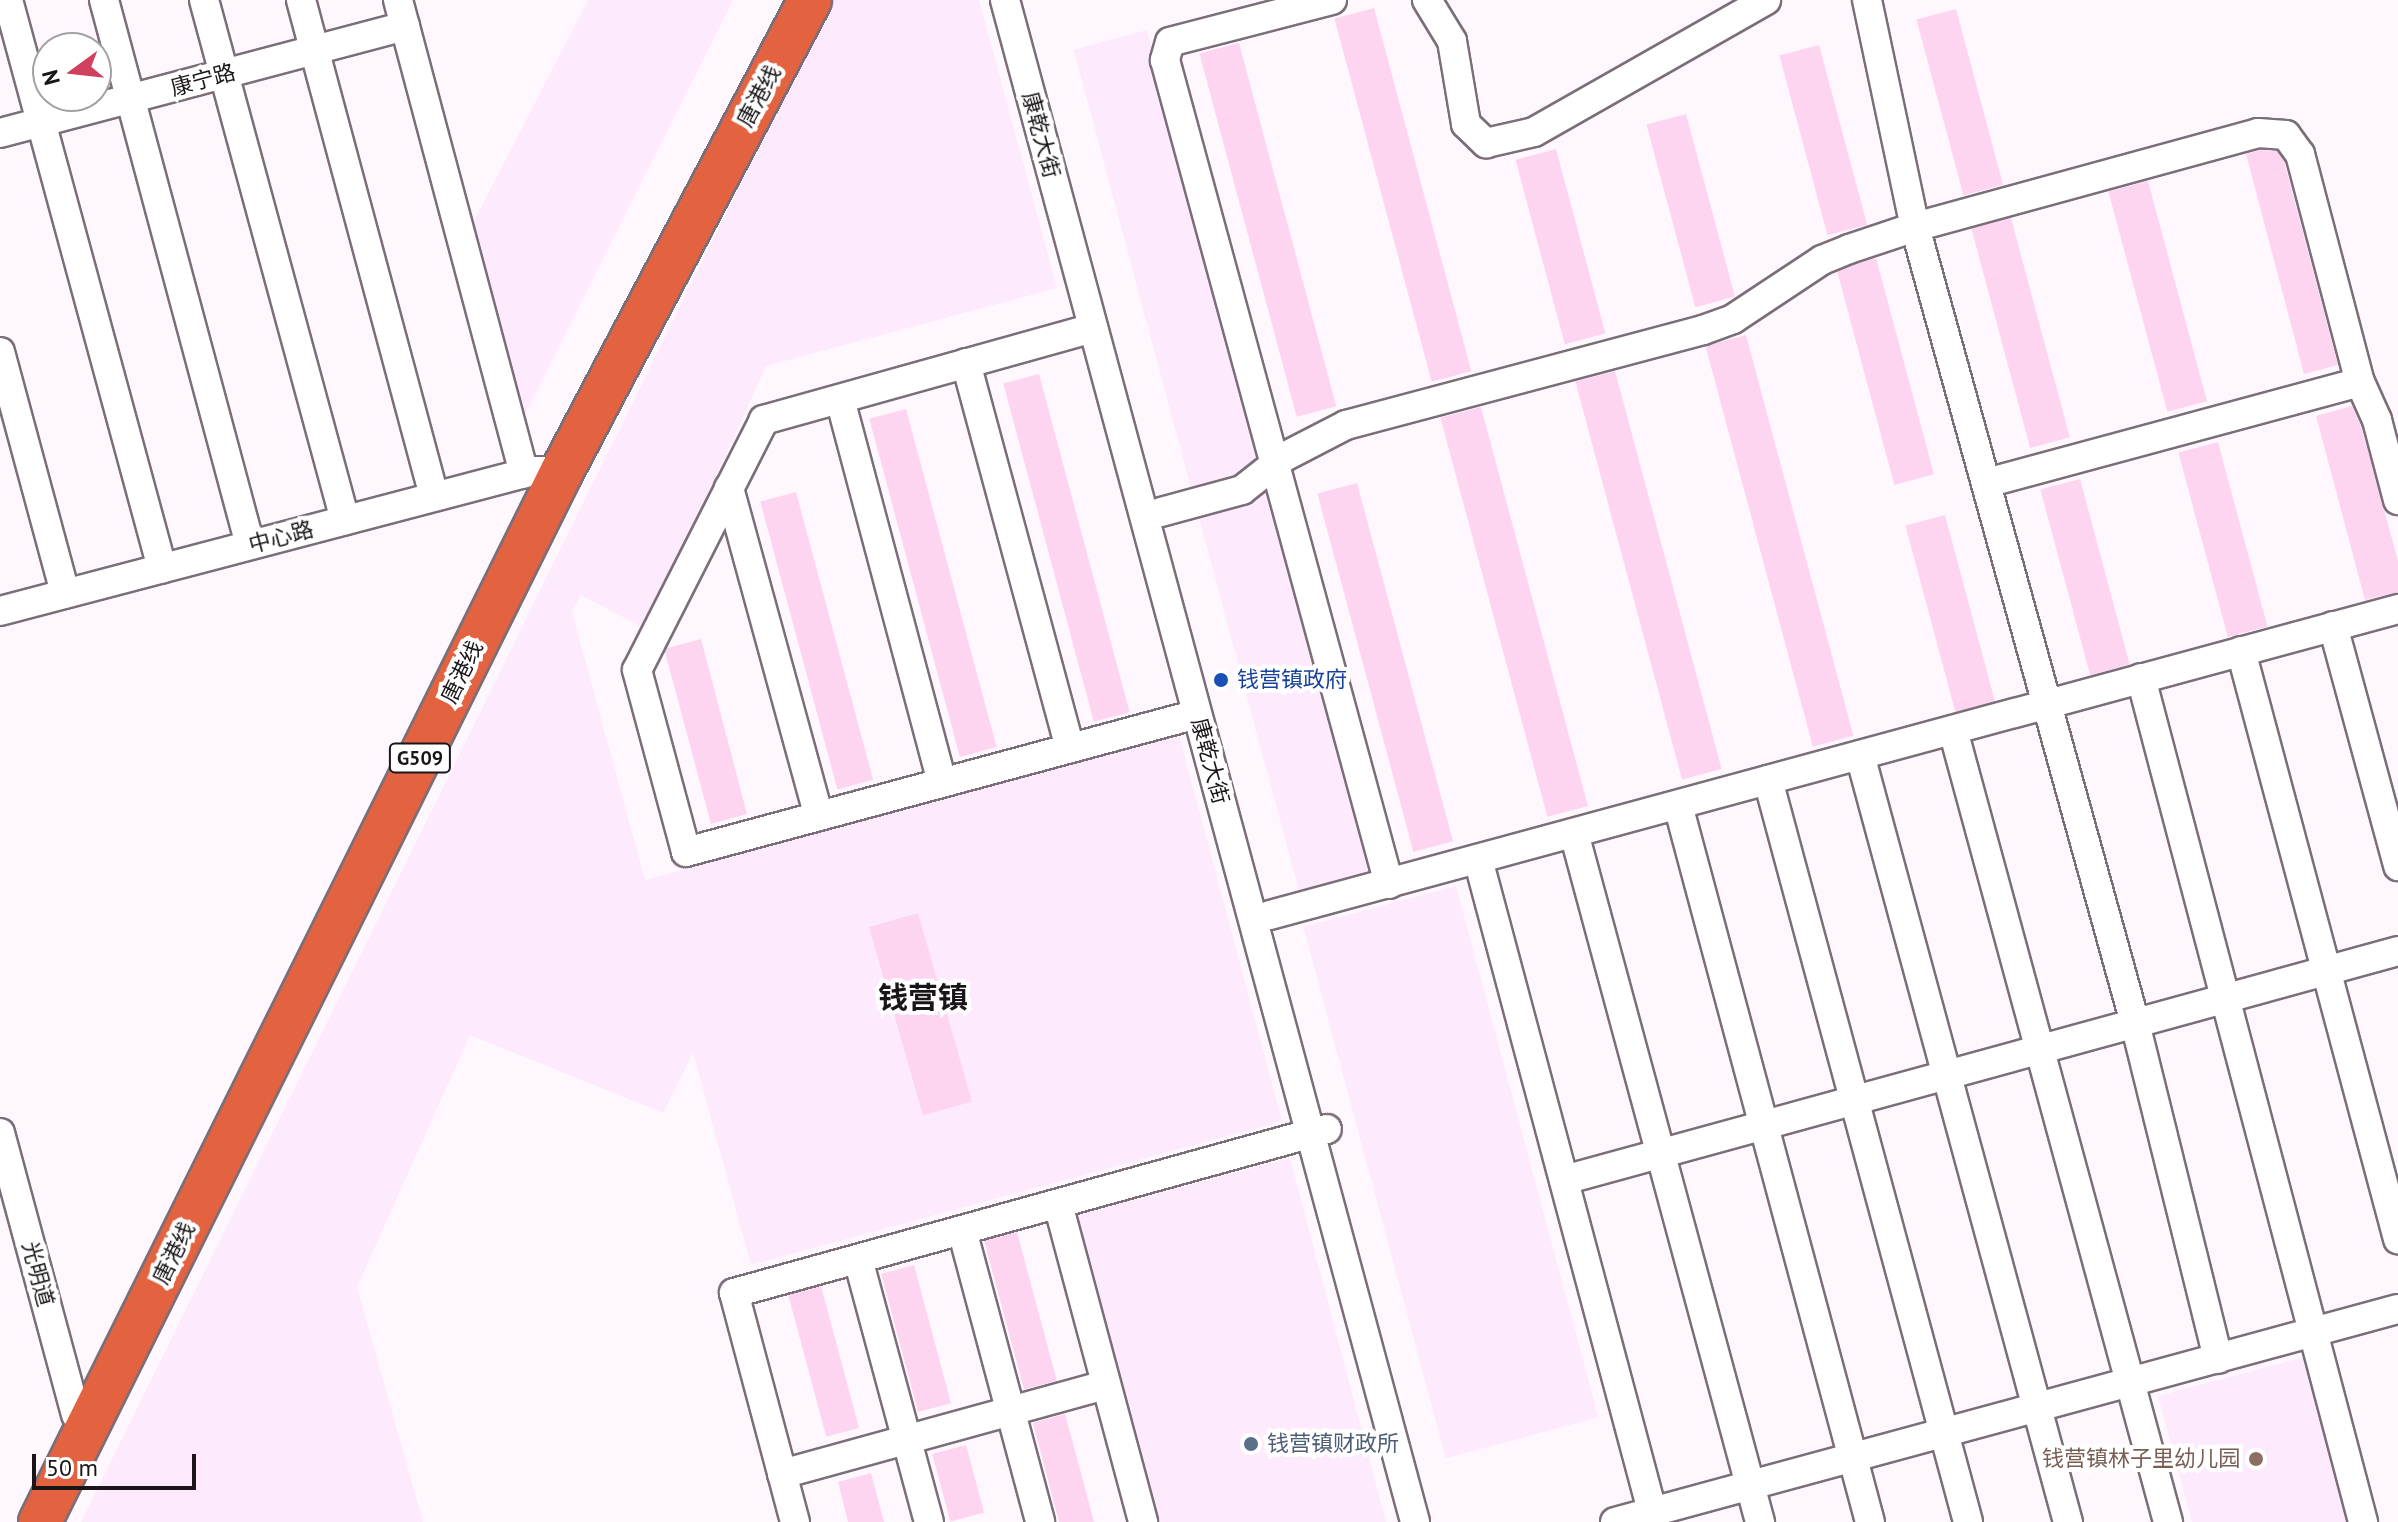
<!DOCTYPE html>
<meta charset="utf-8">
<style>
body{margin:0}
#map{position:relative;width:2398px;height:1522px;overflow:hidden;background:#fff7fe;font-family:"PT Sans","Noto Sans SC",sans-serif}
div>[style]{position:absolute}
.built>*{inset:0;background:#feeafd;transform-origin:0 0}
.building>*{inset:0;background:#fdd5f1;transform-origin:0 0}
.roads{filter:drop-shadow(2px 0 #7a6e79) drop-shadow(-2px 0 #7a6e79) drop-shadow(0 2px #7a6e79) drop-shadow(0 -2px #7a6e79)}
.minor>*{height:28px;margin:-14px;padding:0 14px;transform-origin:14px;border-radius:14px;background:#fff}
.highway>*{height:42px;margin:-21px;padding:0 21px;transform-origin:21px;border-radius:21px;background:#e36240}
.dots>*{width:22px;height:22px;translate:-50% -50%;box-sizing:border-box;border:4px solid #fff;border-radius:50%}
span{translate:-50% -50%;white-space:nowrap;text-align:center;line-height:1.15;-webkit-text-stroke:8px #fff;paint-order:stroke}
.shield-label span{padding:2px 6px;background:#fff;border:2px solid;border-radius:6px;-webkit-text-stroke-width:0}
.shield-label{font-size:20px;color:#191519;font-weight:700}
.street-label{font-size:22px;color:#191519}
.transit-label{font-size:22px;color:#164399}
.left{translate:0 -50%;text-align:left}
.service-label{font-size:22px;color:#4e5e75}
.education-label{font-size:22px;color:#785e54}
.right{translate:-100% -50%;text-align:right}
.district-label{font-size:30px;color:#191519;font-weight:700}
.north{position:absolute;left:32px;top:32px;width:80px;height:80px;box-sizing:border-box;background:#fff;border:2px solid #a3a1a3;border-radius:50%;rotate:255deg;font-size:22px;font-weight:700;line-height:32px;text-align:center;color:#191519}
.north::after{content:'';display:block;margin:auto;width:28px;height:36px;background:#d0405d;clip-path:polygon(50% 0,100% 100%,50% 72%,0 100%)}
.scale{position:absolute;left:32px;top:1454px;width:164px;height:36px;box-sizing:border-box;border:4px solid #191519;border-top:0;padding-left:10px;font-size:24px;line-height:28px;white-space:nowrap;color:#191519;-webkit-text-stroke:6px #fff;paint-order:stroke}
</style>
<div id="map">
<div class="built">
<div style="clip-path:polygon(588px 0,733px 0,522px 420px,471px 227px)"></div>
<div style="clip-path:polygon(831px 0,979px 0,1057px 288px,766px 366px,647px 630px,581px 595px,572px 612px,645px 880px,1179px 735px,1282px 1121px,751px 1265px,693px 1053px,663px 1113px,470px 1035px,357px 1287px,423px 1522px,81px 1522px)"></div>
<div style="left:1147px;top:30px;width:875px;height:76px;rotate:75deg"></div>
<div style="left:1456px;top:886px;width:550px;height:158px;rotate:75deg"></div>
<div style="clip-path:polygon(1290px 1158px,1386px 1522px,1157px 1522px,1075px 1216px)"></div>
<div style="clip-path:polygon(2309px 1356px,2354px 1522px,2192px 1522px,2158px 1396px)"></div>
</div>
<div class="building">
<div style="left:1374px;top:8px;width:376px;height:41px;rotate:75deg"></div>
<div style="left:1956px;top:9px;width:182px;height:41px;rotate:75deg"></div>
<div style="left:1239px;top:43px;width:376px;height:41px;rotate:75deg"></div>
<div style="left:1819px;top:45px;width:186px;height:41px;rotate:75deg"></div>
<div style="left:1686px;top:114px;width:189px;height:41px;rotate:75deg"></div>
<div style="left:1556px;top:149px;width:191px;height:42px;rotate:75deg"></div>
<div style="clip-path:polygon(2260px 150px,2277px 151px,2284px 161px,2338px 365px,2304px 374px,2246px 154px)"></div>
<div style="left:2148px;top:181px;width:228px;height:41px;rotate:75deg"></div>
<div style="left:2011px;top:218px;width:227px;height:41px;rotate:75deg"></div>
<div style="left:1876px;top:258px;width:224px;height:41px;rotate:75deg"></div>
<div style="left:1746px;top:335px;width:415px;height:42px;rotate:75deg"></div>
<div style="left:1615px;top:371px;width:412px;height:41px;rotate:75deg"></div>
<div style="left:1039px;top:374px;width:350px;height:37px;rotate:75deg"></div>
<div style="clip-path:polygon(2352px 406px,2361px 426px,2398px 561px,2398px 592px,2365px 600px,2316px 416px)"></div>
<div style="left:1481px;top:407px;width:413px;height:42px;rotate:75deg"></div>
<div style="left:906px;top:409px;width:350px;height:38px;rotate:75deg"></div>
<div style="left:2218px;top:442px;width:191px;height:41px;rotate:75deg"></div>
<div style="left:2080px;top:479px;width:192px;height:41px;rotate:75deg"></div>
<div style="left:1357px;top:483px;width:371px;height:41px;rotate:75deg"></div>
<div style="left:796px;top:492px;width:298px;height:37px;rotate:75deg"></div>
<div style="left:1945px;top:515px;width:193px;height:41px;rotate:75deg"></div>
<div style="clip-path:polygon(701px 639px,747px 814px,711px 824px,665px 652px,667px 648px)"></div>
<div style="left:918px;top:913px;width:196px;height:51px;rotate:74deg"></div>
<div style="left:1017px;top:1232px;width:154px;height:34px;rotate:75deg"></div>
<div style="left:914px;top:1265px;width:143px;height:34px;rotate:75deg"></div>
<div style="left:821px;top:1286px;width:147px;height:34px;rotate:75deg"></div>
<div style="clip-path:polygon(1065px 1414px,1081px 1473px,1094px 1522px,1059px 1522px,1055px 1507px,1033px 1423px)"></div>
<div style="left:966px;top:1445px;width:70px;height:35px;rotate:75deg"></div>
<div style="clip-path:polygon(871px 1473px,884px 1522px,848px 1522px,838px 1482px)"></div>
</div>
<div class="roads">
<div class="minor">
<div style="left:8px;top:0;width:589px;rotate:74.83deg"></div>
<div style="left:104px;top:0;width:564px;rotate:75deg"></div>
<div style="left:204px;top:0;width:539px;rotate:74.83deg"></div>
<div style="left:301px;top:0;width:514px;rotate:74.99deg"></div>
<div style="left:398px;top:0;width:490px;rotate:75.1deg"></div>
<div style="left:1005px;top:0;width:1576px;rotate:74.92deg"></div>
<div style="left:1332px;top:0;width:167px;rotate:165.5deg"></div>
<div style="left:1170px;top:42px;width:19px;rotate:106deg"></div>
<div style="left:1165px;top:60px;width:854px;rotate:74.79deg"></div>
<div style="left:1427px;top:0;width:48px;rotate:58.6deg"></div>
<div style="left:1452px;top:41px;width:84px;rotate:80.4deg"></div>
<div style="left:1466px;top:124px;width:28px;rotate:44deg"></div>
<div style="left:1486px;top:143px;width:49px;rotate:-12.9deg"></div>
<div style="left:1534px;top:132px;width:267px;rotate:-29.6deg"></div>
<div style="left:1867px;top:0;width:232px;rotate:78.1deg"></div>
<div style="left:1915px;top:227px;width:826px;rotate:74.55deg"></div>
<div style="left:2135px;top:1023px;width:346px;rotate:76.1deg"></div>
<div style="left:0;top:133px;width:419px;rotate:-14.8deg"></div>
<div style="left:1093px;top:328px;width:342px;rotate:164.4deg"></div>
<div style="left:764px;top:420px;width:280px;rotate:116.9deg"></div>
<div style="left:637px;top:670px;width:188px;rotate:74.9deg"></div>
<div style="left:686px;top:852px;width:529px;rotate:-15.11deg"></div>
<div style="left:0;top:352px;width:250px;rotate:74.9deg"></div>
<div style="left:966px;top:363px;width:399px;rotate:74.9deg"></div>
<div style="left:840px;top:399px;width:397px;rotate:75.1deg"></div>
<div style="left:1986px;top:483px;width:387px;rotate:-15.1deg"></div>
<div style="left:729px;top:488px;width:340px;rotate:74.7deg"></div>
<div style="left:1161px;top:512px;width:84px;rotate:-15.2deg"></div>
<div style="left:1242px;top:490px;width:53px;rotate:-38.2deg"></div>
<div style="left:1284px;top:457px;width:70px;rotate:-27.3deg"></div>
<div style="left:1346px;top:425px;width:369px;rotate:-14.9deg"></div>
<div style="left:1703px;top:330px;width:32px;rotate:-20deg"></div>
<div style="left:1733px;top:319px;width:107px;rotate:-33.5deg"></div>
<div style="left:1822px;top:260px;width:29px;rotate:-22deg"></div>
<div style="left:1849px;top:249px;width:70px;rotate:-18.4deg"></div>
<div style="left:1915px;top:227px;width:356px;rotate:-15.3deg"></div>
<div style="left:2258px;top:133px;width:28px;rotate:4deg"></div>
<div style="left:2286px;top:135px;width:24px;rotate:54deg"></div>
<div style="left:2300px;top:154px;width:236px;rotate:75.3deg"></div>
<div style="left:2360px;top:382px;width:42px;rotate:65.9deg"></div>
<div style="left:2377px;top:420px;width:83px;rotate:75.3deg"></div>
<div style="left:0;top:611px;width:551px;rotate:-14.72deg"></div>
<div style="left:533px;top:471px;width:29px"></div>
<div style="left:2333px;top:626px;width:249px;rotate:74.8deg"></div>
<div style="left:2241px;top:651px;width:609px;rotate:75.05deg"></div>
<div style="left:2141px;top:678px;width:873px;rotate:75.26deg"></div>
<div style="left:1953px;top:730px;width:821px;rotate:74.81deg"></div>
<div style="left:1860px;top:755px;width:795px;rotate:74.83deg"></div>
<div style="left:1768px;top:780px;width:768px;rotate:74.91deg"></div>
<div style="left:1678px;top:805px;width:742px;rotate:75.01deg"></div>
<div style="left:1574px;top:833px;width:714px;rotate:74.89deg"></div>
<div style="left:1478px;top:859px;width:686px;rotate:75.05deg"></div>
<div style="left:1270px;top:915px;width:1169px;rotate:-15.18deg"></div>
<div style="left:0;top:1133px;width:292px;rotate:74.9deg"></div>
<div style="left:1564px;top:1180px;width:865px;rotate:-15.35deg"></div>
<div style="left:1058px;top:1204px;width:329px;rotate:75deg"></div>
<div style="left:962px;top:1230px;width:302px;rotate:75deg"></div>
<div style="left:858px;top:1259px;width:272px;rotate:74.9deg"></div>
<div style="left:782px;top:1474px;width:336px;rotate:-15.4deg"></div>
<div style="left:795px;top:1522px;width:237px;rotate:-104.9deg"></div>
<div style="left:734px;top:1293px;width:615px;rotate:-15.46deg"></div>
<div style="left:1615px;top:1522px;width:811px;rotate:-15.22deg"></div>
</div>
<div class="highway">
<div style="left:40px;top:1522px;width:1173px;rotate:-63.59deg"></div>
<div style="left:562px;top:471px;width:532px;rotate:-62.23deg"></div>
</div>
</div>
<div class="dots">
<div style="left:1221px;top:680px;background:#1a4fb4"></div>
<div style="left:1251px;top:1444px;background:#5c6f8a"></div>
<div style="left:2256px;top:1459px;background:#8d6e63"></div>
</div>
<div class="shield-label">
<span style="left:420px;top:758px">G509</span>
</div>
<div class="street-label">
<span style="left:203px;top:80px;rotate:-15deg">康宁路</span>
<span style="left:759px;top:96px;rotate:-62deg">唐港线</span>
<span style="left:1041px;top:135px;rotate:75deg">康乾大街</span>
<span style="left:281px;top:537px;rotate:-15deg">中心路</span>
<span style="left:462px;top:672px;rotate:-64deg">唐港线</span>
<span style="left:1210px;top:761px;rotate:75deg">康乾大街</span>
<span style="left:174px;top:1253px;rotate:-64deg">唐港线</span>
<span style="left:38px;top:1274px;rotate:75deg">光明道</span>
</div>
<div class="transit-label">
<span class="left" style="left:1237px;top:680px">钱营镇政府</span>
</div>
<div class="service-label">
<span class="left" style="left:1267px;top:1444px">钱营镇财政所</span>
</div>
<div class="education-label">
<span class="right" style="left:2240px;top:1459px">钱营镇林子里幼儿园</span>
</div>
<div class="district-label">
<span style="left:923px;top:997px">钱营镇</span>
</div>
<div class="north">N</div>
<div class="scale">50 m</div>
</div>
